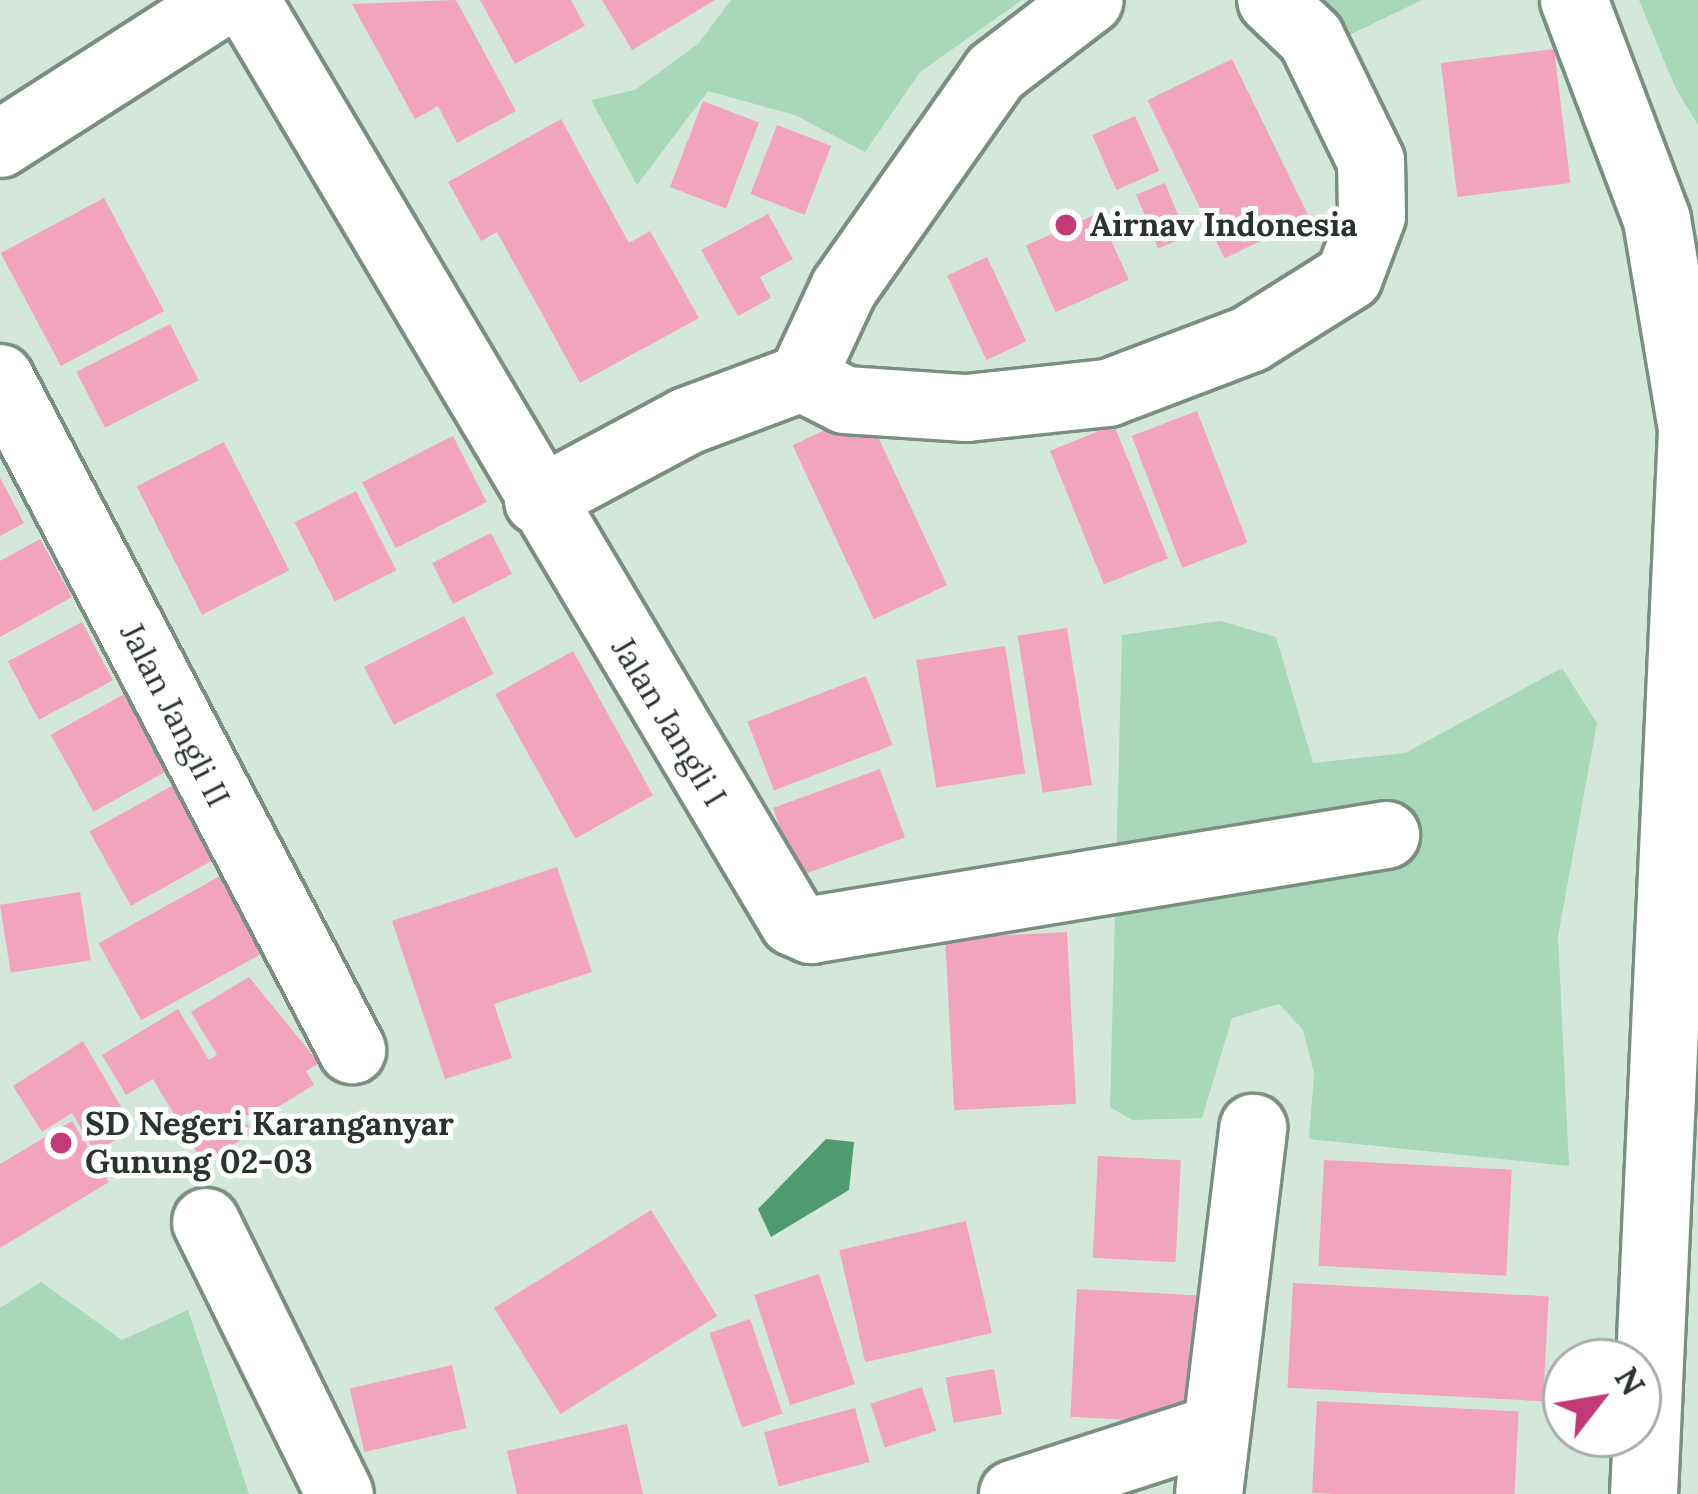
<!DOCTYPE html>
<style>
body{margin:0}
#map{position:relative;width:1698px;height:1494px;overflow:hidden;background:#d3e8da;font-family:Lora,serif}
div>[style]{position:absolute}
.green>*{inset:0;background:#a8d7b9}
.water>*{inset:0;background:#519a70}
.building>*{inset:0;background:#f2a3be;transform-origin:0 0}
.roads{filter:drop-shadow(3px 0 #7a8e81) drop-shadow(-3px 0 #7a8e81) drop-shadow(0 3px #7a8e81) drop-shadow(0 -3px #7a8e81)}
.minor>*{height:66px;margin:-33px;padding:0 33px;transform-origin:33px;border-radius:33px;background:#fff}
.dots>*{width:33px;height:33px;translate:-50% -50%;box-sizing:border-box;border:6px solid #fff;border-radius:50%}
span{translate:-50% -50%;white-space:nowrap;text-align:center;line-height:1.15;-webkit-text-stroke:10px #fff;paint-order:stroke}
.poi-label{font-size:33px;color:#2b332e;font-weight:700}
.left{translate:0 -50%;text-align:left}
.street-label{font-size:33px;color:#2b332e}
.north{position:absolute;left:1542px;top:1338px;width:120px;height:120px;box-sizing:border-box;background:#fff;border:3px solid #aaadab;border-radius:50%;rotate:59deg;font-size:33px;font-weight:700;line-height:48px;text-align:center;color:#2b332e}
.north::after{content:'';display:block;margin:auto;width:42px;height:54px;background:#c23a77;clip-path:polygon(50% 0,100% 100%,50% 72%,0 100%)}
</style>
<div id="map">
<div class="green">
<div style="clip-path:polygon(731px 0,1022px 0,920px 72px,865px 152px,795px 115px,708px 91px,637px 185px,591px 100px,635px 90px,698px 44px)"></div>
<div style="clip-path:polygon(1308px 0,1422px 0,1337px 41px)"></div>
<div style="clip-path:polygon(1639px 0,1698px 0,1698px 125px,1675px 87px)"></div>
<div style="clip-path:polygon(1220px 621px,1276px 637px,1313px 763px,1405px 753px,1562px 668px,1597px 723px,1558px 936px,1569px 1166px,1309px 1139px,1314px 1073px,1303px 1030px,1279px 1004px,1232px 1018px,1202px 1118px,1132px 1120px,1110px 1107px,1122px 635px)"></div>
<div style="clip-path:polygon(41px 1282px,122px 1340px,188px 1310px,249px 1494px,0 1494px,0 1308px)"></div>
</div>
<div class="water">
<div style="clip-path:polygon(826px 1139px,854px 1142px,849px 1190px,771px 1237px,758px 1209px)"></div>
</div>
<div class="building">
<div style="clip-path:polygon(456px 0,516px 111px,457px 143px,438px 106px,415px 119px,352px 4px)"></div>
<div style="clip-path:polygon(480px 0,571px 0,585px 26px,515px 64px)"></div>
<div style="clip-path:polygon(602px 0,715px 0,632px 50px)"></div>
<div style="left:1554px;top:49px;width:135px;height:114px;rotate:83deg"></div>
<div style="left:1232px;top:59px;width:176px;height:94px;rotate:64deg"></div>
<div style="left:703px;top:101px;width:60px;height:92px;rotate:21deg"></div>
<div style="left:1135px;top:116px;width:60px;height:47px;rotate:66deg"></div>
<div style="clip-path:polygon(561px 119px,629px 243px,650px 231px,699px 318px,580px 383px,497px 232px,481px 241px,448px 182px)"></div>
<div style="left:777px;top:125px;width:58px;height:74px;rotate:21deg"></div>
<div style="left:1165px;top:183px;width:58px;height:31px;rotate:68deg"></div>
<div style="left:104px;top:198px;width:128px;height:117px;rotate:62deg"></div>
<div style="left:1099px;top:213px;width:73px;height:80px;rotate:66deg"></div>
<div style="clip-path:polygon(768px 214px,793px 259px,760px 277px,771px 298px,738px 316px,701px 250px)"></div>
<div style="left:987px;top:257px;width:93px;height:44px;rotate:65deg"></div>
<div style="left:170px;top:324px;width:63px;height:105px;rotate:63deg"></div>
<div style="left:866px;top:411px;width:192px;height:81px;rotate:65deg"></div>
<div style="left:1197px;top:411px;width:141px;height:70px;rotate:69deg"></div>
<div style="left:1114px;top:425px;width:144px;height:69px;rotate:68deg"></div>
<div style="left:453px;top:436px;width:74px;height:102px;rotate:63deg"></div>
<div style="left:224px;top:442px;width:144px;height:98px;rotate:63deg"></div>
<div style="clip-path:polygon(0 478px,24px 523px,0 536px)"></div>
<div style="left:356px;top:491px;width:89px;height:69px;rotate:63deg"></div>
<div style="left:491px;top:533px;width:46px;height:66px;rotate:63deg"></div>
<div style="clip-path:polygon(40px 539px,72px 597px,0 637px,0 561px)"></div>
<div style="left:464px;top:616px;width:65px;height:112px;rotate:63deg"></div>
<div style="left:82px;top:622px;width:66px;height:84px;rotate:62deg"></div>
<div style="left:1067px;top:628px;width:159px;height:50px;rotate:81deg"></div>
<div style="left:1005px;top:646px;width:129px;height:90px;rotate:81deg"></div>
<div style="left:573px;top:651px;width:165px;height:89px;rotate:61deg"></div>
<div style="left:866px;top:676px;width:74px;height:127px;rotate:69deg"></div>
<div style="left:126px;top:693px;width:88px;height:86px;rotate:61deg"></div>
<div style="left:880px;top:769px;width:73px;height:114px;rotate:70deg"></div>
<div style="left:177px;top:783px;width:85px;height:100px;rotate:61deg"></div>
<div style="clip-path:polygon(557px 867px,592px 972px,494px 1004px,512px 1058px,445px 1079px,392px 921px)"></div>
<div style="left:222px;top:875px;width:88px;height:141px;rotate:61deg"></div>
<div style="left:80px;top:892px;width:69px;height:81px;rotate:81deg"></div>
<div style="left:1067px;top:932px;width:172px;height:122px;rotate:87deg"></div>
<div style="clip-path:polygon(249px 977px,319px 1063px,306px 1071px,314px 1085px,256px 1120px,239px 1111px,252px 1133px,203px 1163px,153px 1079px,126px 1095px,102px 1055px,178px 1009px,209px 1060px,217px 1055px,191px 1012px)"></div>
<div style="clip-path:polygon(83px 1041px,134px 1129px,95px 1152px,72px 1113px,42px 1132px,13px 1086px)"></div>
<div style="clip-path:polygon(72px 1121px,109px 1182px,0 1248px,0 1164px)"></div>
<div style="left:1098px;top:1156px;width:83px;height:102px;rotate:3deg"></div>
<div style="left:1324px;top:1160px;width:188px;height:106px;rotate:3deg"></div>
<div style="left:651px;top:1210px;width:125px;height:185px;rotate:58deg"></div>
<div style="left:966px;top:1221px;width:115px;height:130px;rotate:77deg"></div>
<div style="left:819px;top:1274px;width:116px;height:68px;rotate:72deg"></div>
<div style="left:1293px;top:1283px;width:256px;height:105px;rotate:3deg"></div>
<div style="left:1077px;top:1289px;width:119px;height:128px;rotate:3deg"></div>
<div style="left:750px;top:1319px;width:100px;height:43px;rotate:71deg"></div>
<div style="left:452px;top:1365px;width:65px;height:105px;rotate:77deg"></div>
<div style="left:994px;top:1369px;width:46px;height:49px;rotate:80deg"></div>
<div style="left:922px;top:1387px;width:46px;height:54px;rotate:72deg"></div>
<div style="left:1317px;top:1401px;width:202px;height:92px;rotate:3deg"></div>
<div style="left:855px;top:1408px;width:56px;height:94px;rotate:75deg"></div>
<div style="clip-path:polygon(627px 1424px,643px 1494px,517px 1494px,507px 1451px)"></div>
</div>
<div class="roads">
<div class="minor">
<div style="left:246px;top:0;width:1072px;rotate:59.32deg"></div>
<div style="left:793px;top:922px;width:20px;rotate:24deg"></div>
<div style="left:811px;top:930px;width:583px;rotate:-9.38deg"></div>
<div style="left:1574px;top:0;width:235px;rotate:69.3deg"></div>
<div style="left:1657px;top:220px;width:213px;rotate:80.5deg"></div>
<div style="left:1692px;top:430px;width:1065px;rotate:92.58deg"></div>
<div style="left:0;top:144px;width:267px;rotate:-32.6deg"></div>
<div style="left:0;top:378px;width:759px;rotate:62.35deg"></div>
<div style="left:802px;top:378px;width:48px;rotate:27.1deg"></div>
<div style="left:845px;top:400px;width:122px;rotate:3.8deg"></div>
<div style="left:967px;top:408px;width:142px;rotate:-6.1deg"></div>
<div style="left:1108px;top:393px;width:152px;rotate:-20.8deg"></div>
<div style="left:1250px;top:339px;width:117px;rotate:-32.1deg"></div>
<div style="left:1349px;top:277px;width:65px;rotate:-69.3deg"></div>
<div style="left:1372px;top:216px;width:55px;rotate:-91deg"></div>
<div style="left:1371px;top:161px;width:137px;rotate:-116deg"></div>
<div style="left:1311px;top:38px;width:55px;rotate:-136.5deg"></div>
<div style="left:538px;top:501px;width:169px;rotate:-28.2deg"></div>
<div style="left:687px;top:421px;width:123px;rotate:-20.5deg"></div>
<div style="left:802px;top:378px;width:99px;rotate:-65deg"></div>
<div style="left:844px;top:288px;width:264px;rotate:-54.9deg"></div>
<div style="left:996px;top:72px;width:118px;rotate:-37.5deg"></div>
<div style="left:206px;top:1222px;width:303px;rotate:63.8deg"></div>
<div style="left:1013px;top:1494px;width:208px;rotate:-17.9deg"></div>
<div style="left:1209px;top:1494px;width:369px;rotate:-83.1deg"></div>
</div>
</div>
<div class="dots">
<div style="left:1066px;top:225px;background:#c23a77"></div>
<div style="left:61px;top:1143px;background:#c23a77"></div>
</div>
<div class="poi-label">
<span class="left" style="left:1090px;top:225px">Airnav Indonesia</span>
<span class="left" style="left:85px;top:1143px">SD Negeri Karanganyar<br>Gunung 02-03</span>
</div>
<div class="street-label">
<span style="left:175px;top:715px;rotate:63deg">Jalan Jangli II</span>
<span style="left:669px;top:722px;rotate:59deg">Jalan Jangli I</span>
</div>
<div class="north">N</div>
</div>
